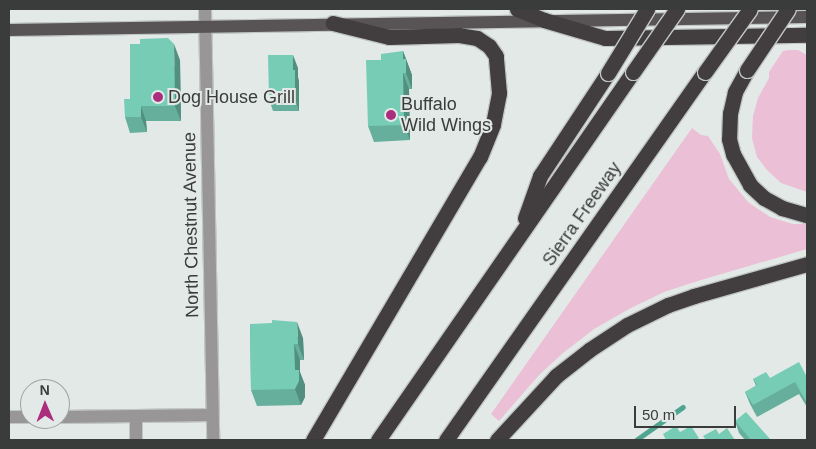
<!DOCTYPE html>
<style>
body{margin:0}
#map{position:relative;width:816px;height:449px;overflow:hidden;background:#e3e9e7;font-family:Arial,sans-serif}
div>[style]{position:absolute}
.green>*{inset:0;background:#ebbfd6}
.stream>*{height:4.5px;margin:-2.25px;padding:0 2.25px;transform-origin:2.25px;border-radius:2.25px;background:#4fa590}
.roads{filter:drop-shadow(1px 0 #c1c6c5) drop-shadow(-1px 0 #c1c6c5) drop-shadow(0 1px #c1c6c5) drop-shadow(0 -1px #c1c6c5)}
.minor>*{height:12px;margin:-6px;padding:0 6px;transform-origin:6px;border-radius:6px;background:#999697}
.major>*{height:12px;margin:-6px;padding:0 6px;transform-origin:6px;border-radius:6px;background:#585456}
.highway>*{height:15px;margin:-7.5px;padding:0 7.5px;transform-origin:7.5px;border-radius:7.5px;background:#423e40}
.bridges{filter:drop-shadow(1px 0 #c1c6c5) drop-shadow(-1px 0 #c1c6c5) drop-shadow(0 1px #c1c6c5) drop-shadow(0 -1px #c1c6c5)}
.highway-bridge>*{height:15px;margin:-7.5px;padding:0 7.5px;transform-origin:7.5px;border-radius:7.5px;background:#423e40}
.wall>*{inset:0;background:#66af9d}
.shaded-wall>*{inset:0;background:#538f7f}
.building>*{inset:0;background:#77ccb6}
.dots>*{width:14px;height:14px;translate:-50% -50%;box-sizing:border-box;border:2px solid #e3e9e7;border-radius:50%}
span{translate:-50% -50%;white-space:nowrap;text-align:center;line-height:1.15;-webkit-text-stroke:4px #e3e9e7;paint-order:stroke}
.poi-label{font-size:18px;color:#3a3c3b}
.left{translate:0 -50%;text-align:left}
.street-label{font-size:18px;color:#3a3c3b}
.frame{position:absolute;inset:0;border:10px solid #3a3c3b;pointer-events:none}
.north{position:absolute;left:20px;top:379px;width:50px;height:50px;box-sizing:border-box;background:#e3e9e7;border:1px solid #9fa4a2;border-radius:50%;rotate:359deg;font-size:14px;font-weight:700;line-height:20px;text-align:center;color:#3a3c3b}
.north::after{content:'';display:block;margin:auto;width:18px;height:22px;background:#aa2d7e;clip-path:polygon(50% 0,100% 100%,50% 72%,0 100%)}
.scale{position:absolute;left:634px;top:406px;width:102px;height:22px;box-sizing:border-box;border:2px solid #3a3c3b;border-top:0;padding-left:6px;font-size:15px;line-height:18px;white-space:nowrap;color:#3a3c3b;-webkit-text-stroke:4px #e3e9e7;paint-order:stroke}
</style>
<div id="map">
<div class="green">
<div style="clip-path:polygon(789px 50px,798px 50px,807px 55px,807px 192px,781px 183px,767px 170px,757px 157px,752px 138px,753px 116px,758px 98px,769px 78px,769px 72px,783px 51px)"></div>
<div style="clip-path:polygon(692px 128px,701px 135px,708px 136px,720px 154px,729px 179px,748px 202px,770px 217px,793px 224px,807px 224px,807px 249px,701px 280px,664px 292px,629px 309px,594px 329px,563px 353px,539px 375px,499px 421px,491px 414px)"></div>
</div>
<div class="stream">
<div style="left:636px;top:440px;width:57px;rotate:-35.1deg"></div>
</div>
<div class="roads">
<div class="minor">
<div style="left:205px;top:9px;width:431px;rotate:88.9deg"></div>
<div style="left:9px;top:417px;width:21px"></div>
<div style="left:60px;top:417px;width:152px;rotate:-0.8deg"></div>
<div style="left:136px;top:417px;width:23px;rotate:90deg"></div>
</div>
<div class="major">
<div style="left:9px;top:30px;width:798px;rotate:-0.93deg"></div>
</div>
<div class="highway">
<div style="left:517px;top:9px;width:29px;rotate:22deg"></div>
<div style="left:544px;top:20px;width:64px;rotate:16.4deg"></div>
<div style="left:605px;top:38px;width:202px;rotate:-0.9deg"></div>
<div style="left:747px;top:70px;width:25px;rotate:119deg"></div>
<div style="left:735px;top:92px;width:22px;rotate:103deg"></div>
<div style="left:730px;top:113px;width:26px;rotate:92deg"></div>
<div style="left:729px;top:139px;width:16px;rotate:75deg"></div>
<div style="left:733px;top:154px;width:35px;rotate:61deg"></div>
<div style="left:750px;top:185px;width:19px;rotate:43deg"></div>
<div style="left:764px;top:198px;width:21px;rotate:29deg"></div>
<div style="left:782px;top:208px;width:26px;rotate:16deg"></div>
<div style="left:525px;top:218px;width:45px;rotate:-70.3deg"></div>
<div style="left:540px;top:176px;width:123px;rotate:-56.6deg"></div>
<div style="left:313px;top:440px;width:329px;rotate:-59.5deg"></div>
<div style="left:480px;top:157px;width:35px;rotate:-68deg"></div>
<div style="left:493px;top:124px;width:32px;rotate:-79deg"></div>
<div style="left:499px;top:93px;width:37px;rotate:-95deg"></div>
<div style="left:496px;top:56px;width:12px;rotate:-125deg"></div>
<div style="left:489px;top:46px;width:14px;rotate:-146deg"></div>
<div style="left:477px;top:38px;width:18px;rotate:-171deg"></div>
<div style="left:459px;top:35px;width:70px;rotate:178.4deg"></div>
<div style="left:389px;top:37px;width:58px;rotate:-166deg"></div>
<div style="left:378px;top:440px;width:448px;rotate:-55.3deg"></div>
<div style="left:446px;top:440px;width:450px;rotate:-54.9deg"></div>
<div style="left:497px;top:440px;width:87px;rotate:-47.3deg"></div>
<div style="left:556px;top:376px;width:42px;rotate:-38.2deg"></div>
<div style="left:589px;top:350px;width:45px;rotate:-33.3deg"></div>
<div style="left:627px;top:325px;width:46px;rotate:-26deg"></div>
<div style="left:668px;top:305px;width:28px;rotate:-19deg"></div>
<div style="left:694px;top:296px;width:117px;rotate:-15.8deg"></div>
</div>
</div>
<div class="bridges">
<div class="highway-bridge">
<div style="left:747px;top:70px;width:73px;rotate:-56.1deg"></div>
<div style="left:633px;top:72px;width:77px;rotate:-55.1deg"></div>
<div style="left:705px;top:72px;width:77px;rotate:-54.5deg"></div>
<div style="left:608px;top:73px;width:75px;rotate:-58.6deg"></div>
</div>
</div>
<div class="wall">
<div style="clip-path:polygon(403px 51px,412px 75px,412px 89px,409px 89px,410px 140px,374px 142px,368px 126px)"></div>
<div style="clip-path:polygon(180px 60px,181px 121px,146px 121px,147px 132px,130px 133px,125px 117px)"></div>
<div style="clip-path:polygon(298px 68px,298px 77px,299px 82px,299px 111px,273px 111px,269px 99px)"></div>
<div style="clip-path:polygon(250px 324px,303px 338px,304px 360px,300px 360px,300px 372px,305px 385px,305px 397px,301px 405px,257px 406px,251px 390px)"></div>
<div style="clip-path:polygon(807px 377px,807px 407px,799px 394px,757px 417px,750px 404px,745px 392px,756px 386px,753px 379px)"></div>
<div style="clip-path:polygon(735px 421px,771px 440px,745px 440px,739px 433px)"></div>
</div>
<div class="shaded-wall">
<div style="clip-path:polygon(174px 44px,180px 60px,181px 121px,175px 106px)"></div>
<div style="clip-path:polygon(403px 51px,412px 75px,412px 89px,406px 73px,403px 59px)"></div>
<div style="clip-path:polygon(293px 55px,298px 68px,298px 77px,299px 82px,299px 111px,295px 98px,293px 70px)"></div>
<div style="clip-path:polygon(403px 73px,409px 89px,410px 140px,404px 125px)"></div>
<div style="clip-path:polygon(141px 106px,146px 121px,147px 132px,141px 117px)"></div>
<div style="clip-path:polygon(297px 322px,303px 338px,304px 360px,298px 344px)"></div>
<div style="clip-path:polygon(294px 344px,300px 360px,300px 372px,305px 385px,305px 397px,301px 405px,295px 389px)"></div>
</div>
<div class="building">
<div style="clip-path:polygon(168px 38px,174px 44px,175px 106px,141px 106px,141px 117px,125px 117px,124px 99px,130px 99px,130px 44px,140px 44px,140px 39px)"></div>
<div style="clip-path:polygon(403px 51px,403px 59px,406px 59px,406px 73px,403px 73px,404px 125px,368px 126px,366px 60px,381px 60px,381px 54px)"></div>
<div style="clip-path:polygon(268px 55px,293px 55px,293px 70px,295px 70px,295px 98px,269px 99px)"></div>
<div style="clip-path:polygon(272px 320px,297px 322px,298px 344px,294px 344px,295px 370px,299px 370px,299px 381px,295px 389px,251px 390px,250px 324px,272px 323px)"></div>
<div style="clip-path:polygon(799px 362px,807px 377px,807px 403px,795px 382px,753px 405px,745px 392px,757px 385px,753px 379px,766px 372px,770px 378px)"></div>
<div style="clip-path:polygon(746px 412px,771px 440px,751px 440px,735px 421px)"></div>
<div style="clip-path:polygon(676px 426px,680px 432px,691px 426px,699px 438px,696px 440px,666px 440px,663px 434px)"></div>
<div style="clip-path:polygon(727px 428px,735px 440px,706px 440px,703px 436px,716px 429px,719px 434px)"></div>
</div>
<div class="dots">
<div style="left:158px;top:97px;background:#aa2d7e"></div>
<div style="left:391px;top:115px;background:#aa2d7e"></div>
</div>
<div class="poi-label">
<span class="left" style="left:168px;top:97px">Dog House Grill</span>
<span class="left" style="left:401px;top:115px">Buffalo<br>Wild Wings</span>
</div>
<div class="street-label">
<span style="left:582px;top:214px;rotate:-55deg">Sierra Freeway</span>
<span style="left:191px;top:225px;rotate:-91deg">North Chestnut Avenue</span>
</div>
<div class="frame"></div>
<div class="north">N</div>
<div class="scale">50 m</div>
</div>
